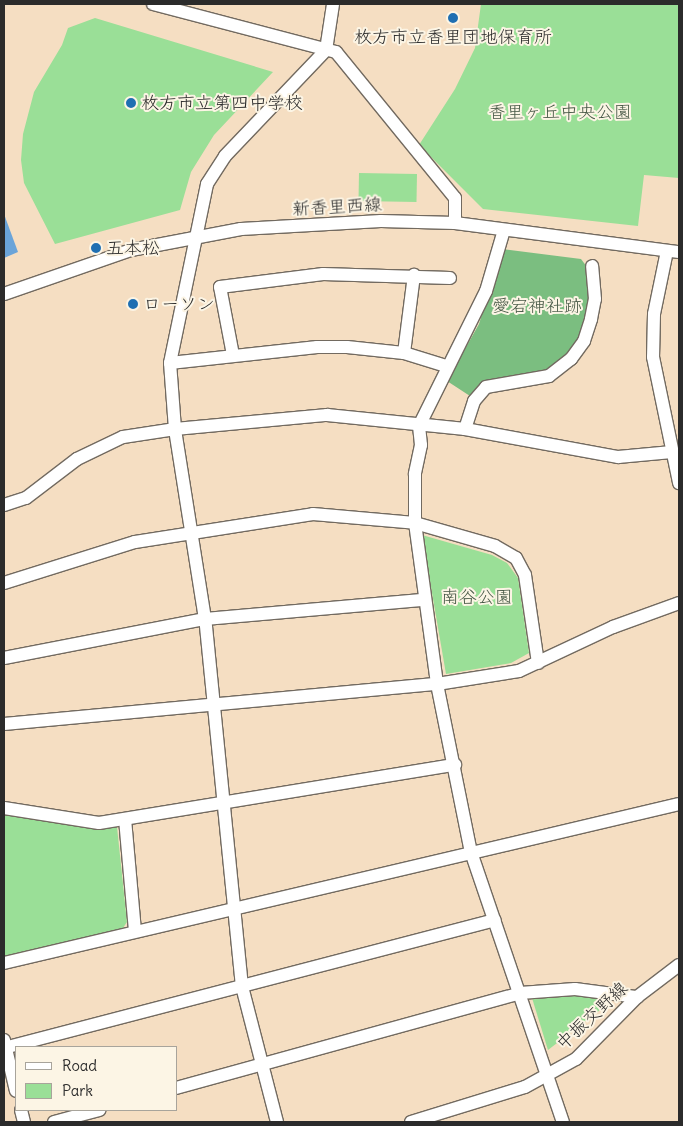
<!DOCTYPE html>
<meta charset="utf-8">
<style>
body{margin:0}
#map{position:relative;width:683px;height:1126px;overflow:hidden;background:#f5dec2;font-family:Delius,"Klee One",sans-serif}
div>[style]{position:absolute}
.green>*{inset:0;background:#9adf97;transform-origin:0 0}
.forest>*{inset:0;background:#7bbe80}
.water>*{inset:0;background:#6aa4d9}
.roads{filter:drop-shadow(1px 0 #726a60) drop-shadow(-1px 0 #726a60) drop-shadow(0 1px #726a60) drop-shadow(0 -1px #726a60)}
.minor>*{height:12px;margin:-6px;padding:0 6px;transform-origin:6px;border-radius:6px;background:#fff}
.dots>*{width:14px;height:14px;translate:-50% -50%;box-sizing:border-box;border:2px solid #fcf5e5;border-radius:50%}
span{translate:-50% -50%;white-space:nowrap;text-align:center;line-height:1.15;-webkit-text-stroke:4px #fcf5e5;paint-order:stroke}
.poi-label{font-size:18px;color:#2b2b2b}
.left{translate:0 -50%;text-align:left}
.park-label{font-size:18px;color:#475846}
.street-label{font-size:18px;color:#2b2b2b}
.frame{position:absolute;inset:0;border:5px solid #2b2b2b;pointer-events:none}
.legend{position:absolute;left:15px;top:1046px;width:162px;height:65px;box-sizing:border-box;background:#fcf5e5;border:1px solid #a8a49b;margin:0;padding:6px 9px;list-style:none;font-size:15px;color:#2b2b2b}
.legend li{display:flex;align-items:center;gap:10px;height:25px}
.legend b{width:25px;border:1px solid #a8a49b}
</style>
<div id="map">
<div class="green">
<div style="clip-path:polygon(481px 4px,679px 4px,679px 178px,644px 175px,638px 226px,483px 209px,419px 145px,455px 89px,475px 48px)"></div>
<div style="clip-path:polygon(95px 18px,273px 72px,214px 135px,191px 172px,180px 210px,55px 244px,24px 183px,21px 160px,23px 134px,34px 92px,62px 45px,68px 28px)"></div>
<div style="left:359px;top:173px;width:58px;height:28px;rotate:1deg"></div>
<div style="clip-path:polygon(422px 535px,492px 555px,507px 563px,518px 578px,529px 653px,511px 663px,446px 674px)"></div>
<div style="clip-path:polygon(4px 815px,99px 829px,117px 827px,127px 922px,123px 928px,4px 959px)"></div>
<div style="clip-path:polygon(595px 995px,603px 996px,606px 1003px,600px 1010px,548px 1050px,532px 998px)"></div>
</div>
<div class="forest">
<div style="clip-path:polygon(502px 249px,581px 259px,587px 267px,590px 299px,586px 318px,579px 338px,567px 356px,547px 371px,492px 379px,483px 382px,470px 396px,447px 381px,479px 324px)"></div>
</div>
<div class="water">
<div style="clip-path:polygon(4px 214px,18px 252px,4px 258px)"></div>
</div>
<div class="roads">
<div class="minor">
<div style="left:153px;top:4px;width:189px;rotate:14.7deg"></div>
<div style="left:336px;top:52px;width:188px;rotate:50.8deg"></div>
<div style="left:455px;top:198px;width:25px;rotate:90deg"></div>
<div style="left:504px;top:230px;width:64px;rotate:106.4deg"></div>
<div style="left:486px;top:291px;width:151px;rotate:116.4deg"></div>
<div style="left:419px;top:426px;width:19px;rotate:84deg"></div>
<div style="left:421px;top:445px;width:30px;rotate:102deg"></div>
<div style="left:415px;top:474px;width:49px;rotate:90deg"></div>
<div style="left:415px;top:523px;width:162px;rotate:82.2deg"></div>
<div style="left:437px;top:684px;width:171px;rotate:78.6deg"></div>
<div style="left:471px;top:852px;width:285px;rotate:71.2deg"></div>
<div style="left:667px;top:251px;width:64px;rotate:101.7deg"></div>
<div style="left:654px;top:314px;width:43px;rotate:91.3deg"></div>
<div style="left:653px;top:357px;width:129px;rotate:78.3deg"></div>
<div style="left:4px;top:294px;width:134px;rotate:-19.1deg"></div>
<div style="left:131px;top:250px;width:112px;rotate:-10.8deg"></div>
<div style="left:241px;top:229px;width:140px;rotate:-3.3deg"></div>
<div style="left:381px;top:221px;width:74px;rotate:1.5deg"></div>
<div style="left:455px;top:223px;width:226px;rotate:7.4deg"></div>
<div style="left:404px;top:353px;width:79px;rotate:-82.7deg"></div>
<div style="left:233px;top:355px;width:69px;rotate:-100.8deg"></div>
<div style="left:220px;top:287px;width:104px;rotate:-7.2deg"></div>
<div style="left:323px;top:274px;width:127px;rotate:1.8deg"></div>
<div style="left:170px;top:363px;width:148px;rotate:-6.2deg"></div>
<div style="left:317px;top:347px;width:30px"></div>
<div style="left:347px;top:347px;width:57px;rotate:6deg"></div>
<div style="left:404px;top:353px;width:44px;rotate:17.2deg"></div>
<div style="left:465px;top:429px;width:29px;rotate:-72deg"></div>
<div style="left:474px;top:401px;width:18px;rotate:-49deg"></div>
<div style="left:486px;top:387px;width:64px;rotate:-9.9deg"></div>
<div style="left:549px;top:376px;width:28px;rotate:-38deg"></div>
<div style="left:571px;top:359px;width:22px;rotate:-54deg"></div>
<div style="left:584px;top:341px;width:23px;rotate:-72deg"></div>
<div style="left:591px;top:319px;width:20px;rotate:-79deg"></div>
<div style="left:595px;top:299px;width:33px;rotate:-95deg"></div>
<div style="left:4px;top:505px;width:23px;rotate:-18deg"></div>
<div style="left:26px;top:498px;width:64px;rotate:-37.4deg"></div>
<div style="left:77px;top:459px;width:51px;rotate:-25.6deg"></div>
<div style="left:123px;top:437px;width:53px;rotate:-8.7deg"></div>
<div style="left:175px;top:429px;width:153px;rotate:-5.3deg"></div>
<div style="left:327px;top:415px;width:139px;rotate:5.8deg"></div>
<div style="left:465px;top:429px;width:156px;rotate:10.4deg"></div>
<div style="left:618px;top:457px;width:54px;rotate:-5.3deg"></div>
<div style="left:4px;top:583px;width:137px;rotate:-17.4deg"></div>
<div style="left:135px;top:542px;width:180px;rotate:-8.9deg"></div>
<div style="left:313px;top:514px;width:102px;rotate:5deg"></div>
<div style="left:415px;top:523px;width:83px;rotate:16deg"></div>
<div style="left:495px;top:546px;width:24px;rotate:30deg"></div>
<div style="left:516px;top:558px;width:19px;rotate:62deg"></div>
<div style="left:525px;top:575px;width:89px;rotate:81.6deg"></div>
<div style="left:4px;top:658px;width:205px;rotate:-11deg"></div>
<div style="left:205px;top:619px;width:220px;rotate:-5deg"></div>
<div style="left:4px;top:724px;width:435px;rotate:-5.3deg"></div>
<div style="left:437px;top:684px;width:83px;rotate:-9deg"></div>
<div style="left:519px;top:671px;width:104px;rotate:-25.1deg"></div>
<div style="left:613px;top:627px;width:70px;rotate:-20deg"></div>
<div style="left:4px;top:808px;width:96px;rotate:9deg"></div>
<div style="left:99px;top:823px;width:361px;rotate:-9.3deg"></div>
<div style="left:125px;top:819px;width:112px;rotate:84.9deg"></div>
<div style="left:4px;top:963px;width:693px;rotate:-13.25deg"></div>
<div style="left:4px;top:1040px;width:52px;rotate:76.8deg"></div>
<div style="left:4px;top:1048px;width:507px;rotate:-14.61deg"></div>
<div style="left:176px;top:1088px;width:357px;rotate:-15.4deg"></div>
<div style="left:520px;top:993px;width:55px;rotate:-4.2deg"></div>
<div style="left:575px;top:989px;width:63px;rotate:7.4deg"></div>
<div style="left:21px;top:1110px;width:12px;rotate:76deg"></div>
<div style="left:54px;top:1122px;width:47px;rotate:-14.9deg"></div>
<div style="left:277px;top:1122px;width:139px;rotate:-104.5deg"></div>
<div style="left:242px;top:987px;width:370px;rotate:-95.7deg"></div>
<div style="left:205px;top:619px;width:192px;rotate:-99deg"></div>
<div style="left:175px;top:429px;width:66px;rotate:-94.3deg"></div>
<div style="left:170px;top:363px;width:183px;rotate:-78.3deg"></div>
<div style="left:207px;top:184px;width:33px;rotate:-57deg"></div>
<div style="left:225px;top:156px;width:146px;rotate:-46.4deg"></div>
<div style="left:326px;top:50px;width:47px;rotate:-81.3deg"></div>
<div style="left:411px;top:1122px;width:119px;rotate:-17.1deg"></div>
<div style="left:525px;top:1087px;width:58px;rotate:-28.8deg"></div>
<div style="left:576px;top:1059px;width:87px;rotate:-45.5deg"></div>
<div style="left:637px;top:997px;width:53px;rotate:-37.3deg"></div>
</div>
</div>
<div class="dots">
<div style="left:453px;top:18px;background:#1f6fb2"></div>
<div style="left:131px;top:103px;background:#1f6fb2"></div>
<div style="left:96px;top:248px;background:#1f6fb2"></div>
<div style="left:133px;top:304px;background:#1f6fb2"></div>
</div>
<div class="poi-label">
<span style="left:453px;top:37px">枚方市立香里団地保育所</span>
<span class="left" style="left:141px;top:103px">枚方市立第四中学校</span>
<span class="left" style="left:106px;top:248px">五本松</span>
<span class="left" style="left:143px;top:304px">ローソン</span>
</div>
<div class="park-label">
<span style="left:560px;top:112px">香里ヶ丘中央公園</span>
<span style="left:537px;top:306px">愛宕神社跡</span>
<span style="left:477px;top:597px">南谷公園</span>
</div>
<div class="street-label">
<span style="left:337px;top:207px;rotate:-3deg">新香里西線</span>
<span style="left:592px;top:1016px;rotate:-43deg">中振交野線</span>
</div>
<div class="frame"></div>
<ul class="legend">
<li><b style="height:6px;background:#fff"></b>Road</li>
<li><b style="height:14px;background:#9adf97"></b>Park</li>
</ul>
</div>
